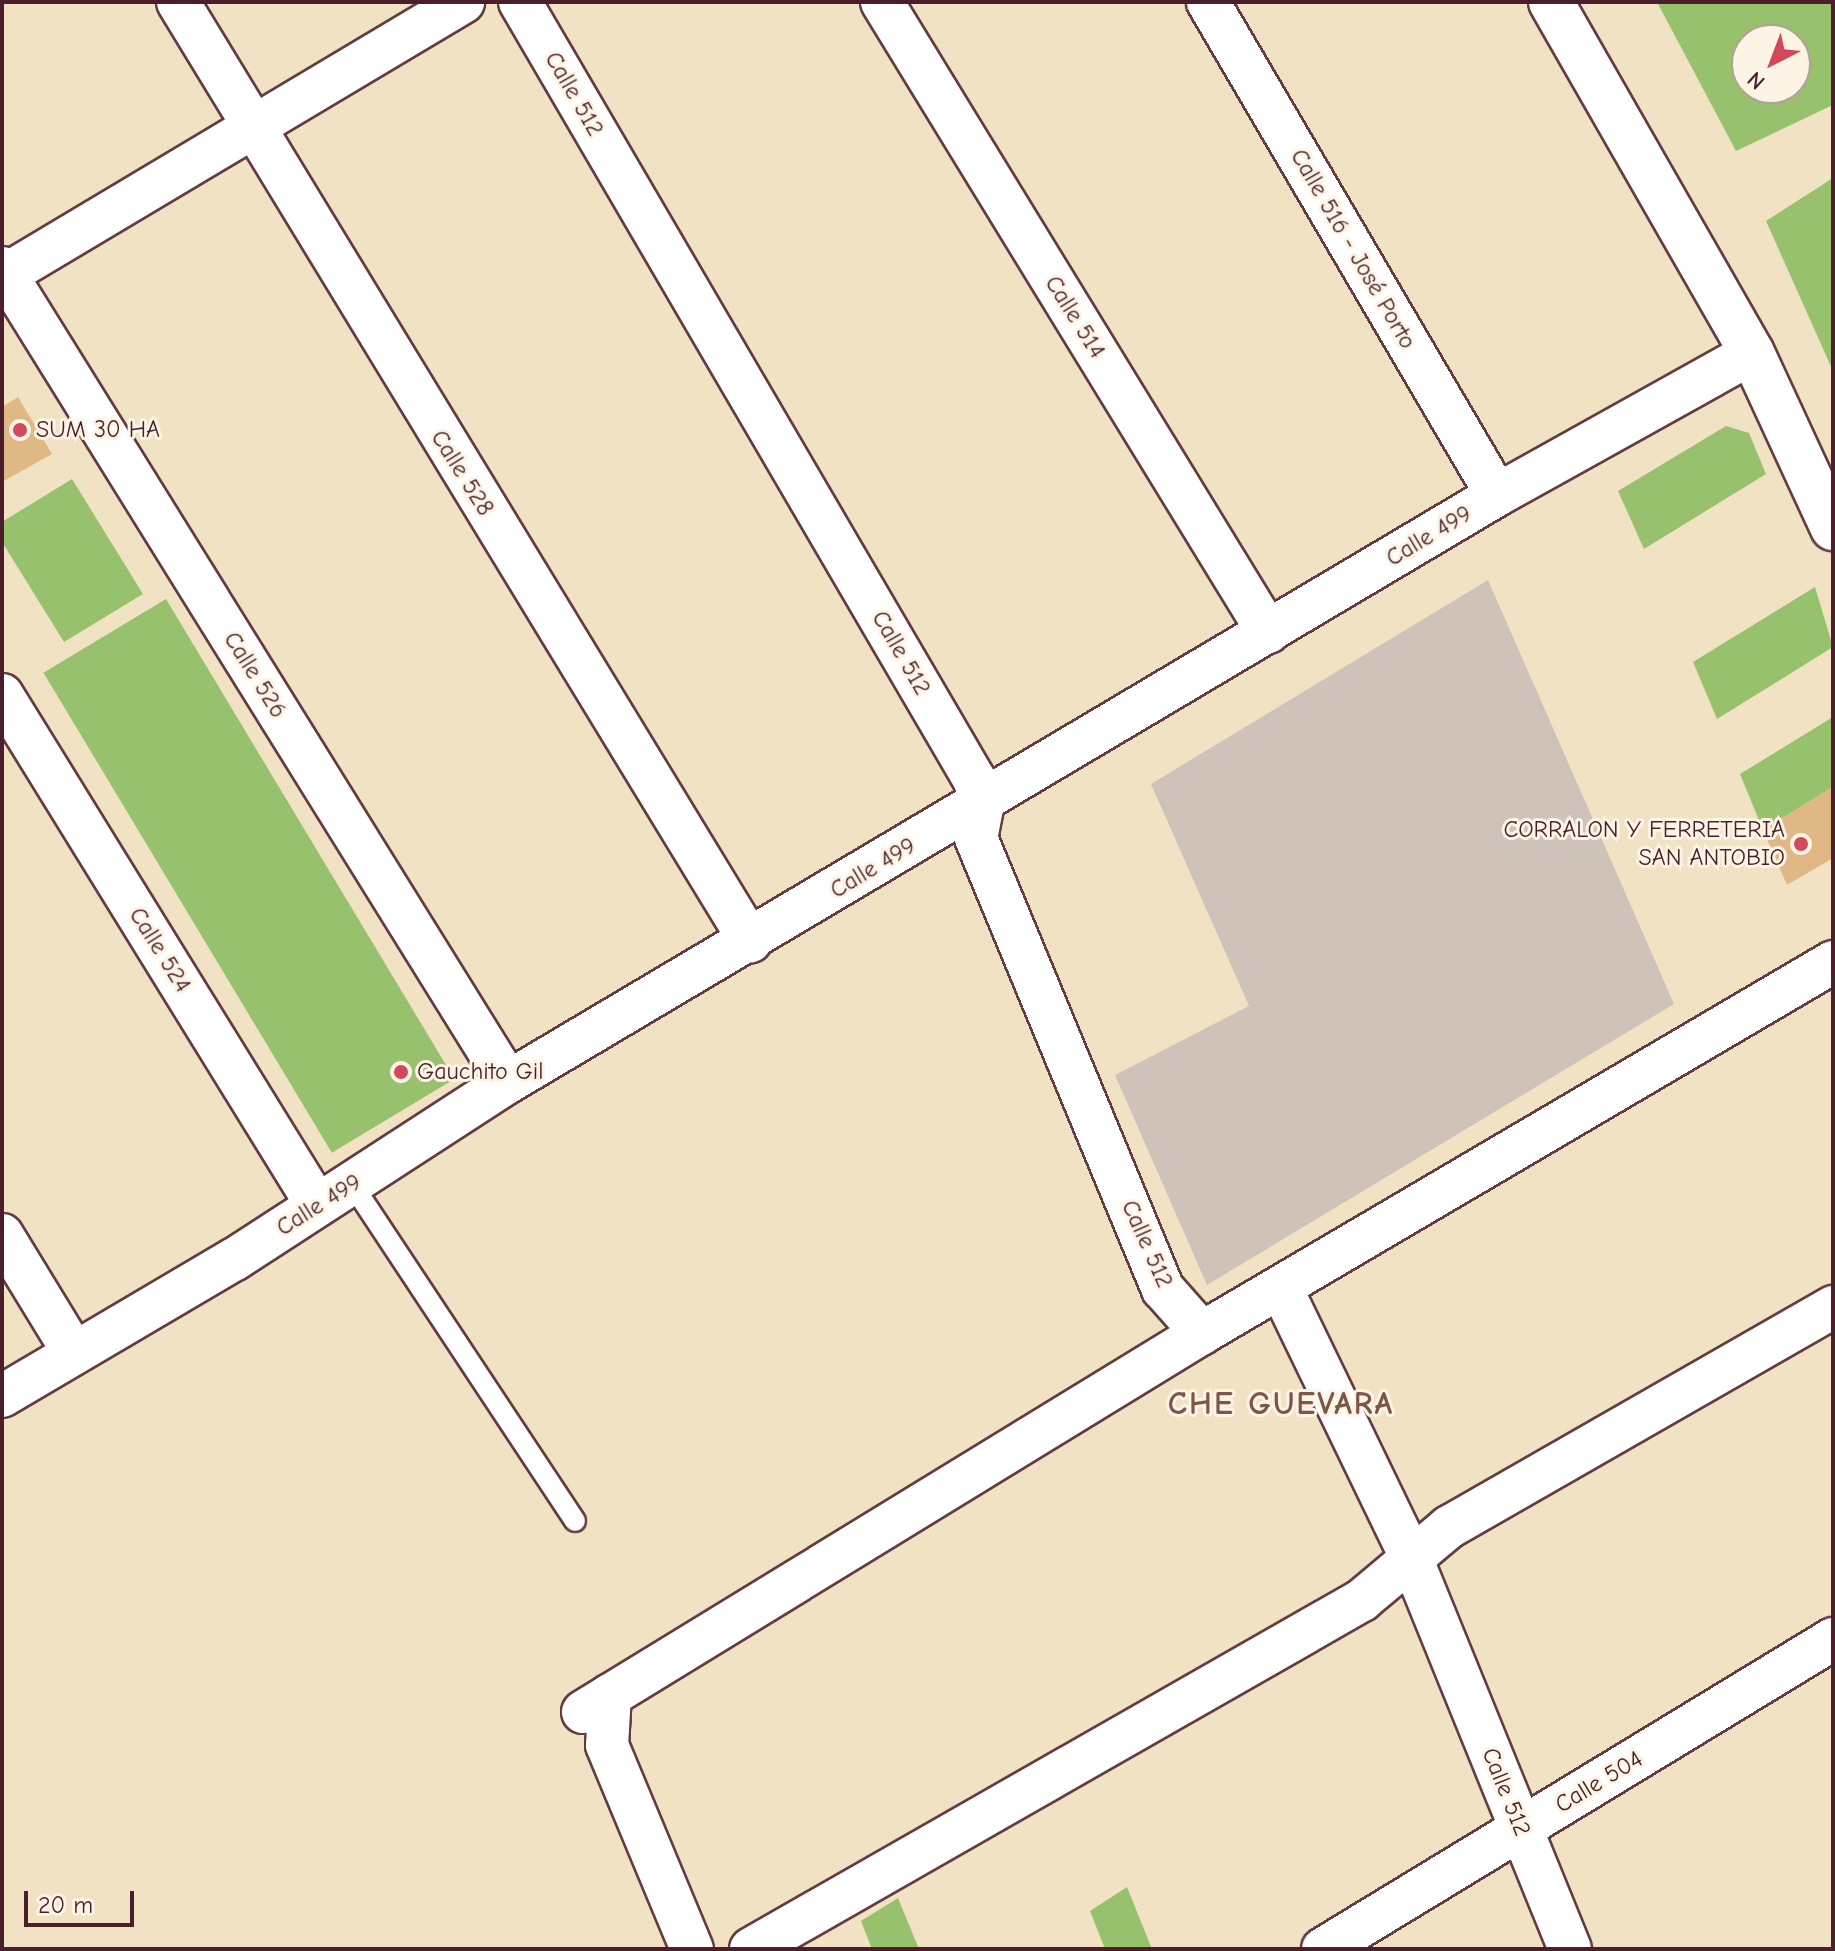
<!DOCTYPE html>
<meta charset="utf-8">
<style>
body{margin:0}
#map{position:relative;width:1835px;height:1951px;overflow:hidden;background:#f2e2c4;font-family:"Comic Neue",sans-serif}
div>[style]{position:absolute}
.industrial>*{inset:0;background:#cec2b9}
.green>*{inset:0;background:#98c16d;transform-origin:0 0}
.building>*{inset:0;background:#e0b886}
.roads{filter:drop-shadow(2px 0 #633c42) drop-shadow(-2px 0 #633c42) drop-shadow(0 2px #633c42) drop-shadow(0 -2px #633c42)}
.lane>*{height:20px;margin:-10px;padding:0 10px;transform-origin:10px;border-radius:10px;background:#fff}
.street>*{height:42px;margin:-21px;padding:0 21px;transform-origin:21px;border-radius:21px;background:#fff}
.secondary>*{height:44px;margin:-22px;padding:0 22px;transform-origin:22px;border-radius:22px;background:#fff}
.dots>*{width:22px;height:22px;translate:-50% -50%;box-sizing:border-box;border:4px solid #fcf5e5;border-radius:50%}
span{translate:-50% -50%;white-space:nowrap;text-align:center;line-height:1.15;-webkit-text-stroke:6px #fcf5e5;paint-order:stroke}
.street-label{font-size:24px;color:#4a1f2b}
.poi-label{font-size:24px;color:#4a1f2b}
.left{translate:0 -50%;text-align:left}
.right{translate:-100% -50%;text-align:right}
.district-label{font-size:32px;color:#7e554b;font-weight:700;letter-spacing:2px}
.frame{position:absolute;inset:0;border:4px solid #4a1f2b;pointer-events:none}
.north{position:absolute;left:1731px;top:24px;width:80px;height:80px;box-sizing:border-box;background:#fcf5e5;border:2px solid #b59f9b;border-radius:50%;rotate:222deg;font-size:22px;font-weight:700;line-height:32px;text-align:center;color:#4a1f2b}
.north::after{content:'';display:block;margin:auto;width:28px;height:36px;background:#d1495b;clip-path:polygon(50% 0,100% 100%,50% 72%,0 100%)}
.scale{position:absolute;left:24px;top:1891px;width:110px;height:36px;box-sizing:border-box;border:4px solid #4a1f2b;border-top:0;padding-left:10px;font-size:24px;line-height:28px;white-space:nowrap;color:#4a1f2b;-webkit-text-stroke:6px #fcf5e5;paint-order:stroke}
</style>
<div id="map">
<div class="industrial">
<div style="clip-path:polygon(1488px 580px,1674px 1004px,1207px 1285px,1115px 1075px,1249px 1006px,1151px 784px)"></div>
</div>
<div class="green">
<div style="clip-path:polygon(evenodd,1657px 2px,1833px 2px,1833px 105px,1736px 151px,1657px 2px,1747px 40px,1795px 40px,1795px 88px,1747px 88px,1747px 40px)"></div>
<div style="clip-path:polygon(1833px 178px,1833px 371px,1766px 221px)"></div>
<div style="clip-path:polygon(1726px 426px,1749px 433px,1766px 474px,1644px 549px,1618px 491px)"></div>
<div style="clip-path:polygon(72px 479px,143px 594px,64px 642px,2px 542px,2px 522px)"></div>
<div style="clip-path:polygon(1815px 587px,1833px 647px,1717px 719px,1693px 662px)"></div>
<div style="left:166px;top:599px;width:560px;height:143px;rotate:59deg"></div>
<div style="clip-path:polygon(1833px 717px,1833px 787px,1763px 830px,1740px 774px)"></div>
<div style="clip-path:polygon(1127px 1887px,1152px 1949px,1105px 1949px,1090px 1911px)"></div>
<div style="clip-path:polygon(898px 1898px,919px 1949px,872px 1949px,861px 1921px)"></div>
</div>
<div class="building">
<div style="clip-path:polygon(18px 397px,52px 454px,2px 482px,2px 407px)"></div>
<div style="clip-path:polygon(1833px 787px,1833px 858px,1787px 885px,1763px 830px)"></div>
</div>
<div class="roads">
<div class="lane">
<div style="left:352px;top:1184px;width:404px;rotate:56.5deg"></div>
</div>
<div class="street">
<div style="left:178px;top:2px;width:1100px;rotate:58.65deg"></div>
<div style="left:520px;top:2px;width:900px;rotate:59.7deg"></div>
<div style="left:974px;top:779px;width:26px;rotate:69deg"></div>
<div style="left:983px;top:803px;width:36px;rotate:101deg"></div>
<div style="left:976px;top:838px;width:488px;rotate:67.5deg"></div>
<div style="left:1163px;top:1289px;width:59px;rotate:48.4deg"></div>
<div style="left:882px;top:2px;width:739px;rotate:58.5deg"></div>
<div style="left:1208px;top:2px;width:571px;rotate:59.62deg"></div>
<div style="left:2px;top:268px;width:958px;rotate:58.13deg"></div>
<div style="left:2px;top:277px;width:537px;rotate:-30.82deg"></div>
<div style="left:2px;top:695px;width:599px;rotate:58.3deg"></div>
<div style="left:2px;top:1235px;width:138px;rotate:58.6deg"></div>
<div style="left:1281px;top:1288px;width:297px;rotate:64.2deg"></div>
<div style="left:1410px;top:1555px;width:425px;rotate:67.9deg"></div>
<div style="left:2px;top:1396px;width:270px;rotate:-30.5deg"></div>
<div style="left:235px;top:1259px;width:325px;rotate:-33deg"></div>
<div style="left:508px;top:1082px;width:1150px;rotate:-30.69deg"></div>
<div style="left:1497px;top:495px;width:292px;rotate:-29.1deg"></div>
<div style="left:610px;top:1695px;width:50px;rotate:93.4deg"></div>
<div style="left:607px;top:1745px;width:221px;rotate:67.4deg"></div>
<div style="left:583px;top:1712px;width:726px;rotate:-31.48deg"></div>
<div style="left:1202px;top:1333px;width:732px;rotate:-30.45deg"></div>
<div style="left:751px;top:1949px;width:704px;rotate:-29.73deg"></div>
<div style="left:1362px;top:1600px;width:114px;rotate:-40deg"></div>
<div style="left:1449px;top:1527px;width:443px;rotate:-29.8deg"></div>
<div style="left:1323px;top:1949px;width:597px;rotate:-31.29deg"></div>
</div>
<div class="secondary">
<div style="left:1551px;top:2px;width:404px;rotate:60.2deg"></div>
<div style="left:1752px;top:353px;width:193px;rotate:65.2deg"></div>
</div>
</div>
<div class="dots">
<div style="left:20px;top:430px;background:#d1495b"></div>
<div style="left:1801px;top:844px;background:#d1495b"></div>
<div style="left:401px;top:1072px;background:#d1495b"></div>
</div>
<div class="street-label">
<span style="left:574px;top:94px;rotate:60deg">Calle 512</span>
<span style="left:1353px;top:249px;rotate:60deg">Calle 516 - José Porto</span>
<span style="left:1075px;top:317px;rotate:58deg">Calle 514</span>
<span style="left:462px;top:473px;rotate:58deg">Calle 528</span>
<span style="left:1429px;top:536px;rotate:-31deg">Calle 499</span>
<span style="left:901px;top:653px;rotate:60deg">Calle 512</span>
<span style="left:255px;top:675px;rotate:58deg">Calle 526</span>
<span style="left:873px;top:868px;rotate:-31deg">Calle 499</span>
<span style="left:160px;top:950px;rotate:58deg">Calle 524</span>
<span style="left:319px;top:1205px;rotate:-32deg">Calle 499</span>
<span style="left:1147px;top:1244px;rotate:66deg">Calle 512</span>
<span style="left:1599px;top:1782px;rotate:-31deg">Calle 504</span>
<span style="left:1506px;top:1792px;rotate:68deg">Calle 512</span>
</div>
<div class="poi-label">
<span class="left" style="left:36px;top:430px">SUM 30 HA</span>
<span class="right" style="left:1785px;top:844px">CORRALON Y FERRETERIA<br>SAN ANTOBIO</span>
<span class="left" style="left:417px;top:1072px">Gauchito Gil</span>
</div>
<div class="district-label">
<span style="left:1281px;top:1404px">CHE GUEVARA</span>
</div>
<div class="frame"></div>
<div class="north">N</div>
<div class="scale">20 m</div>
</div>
